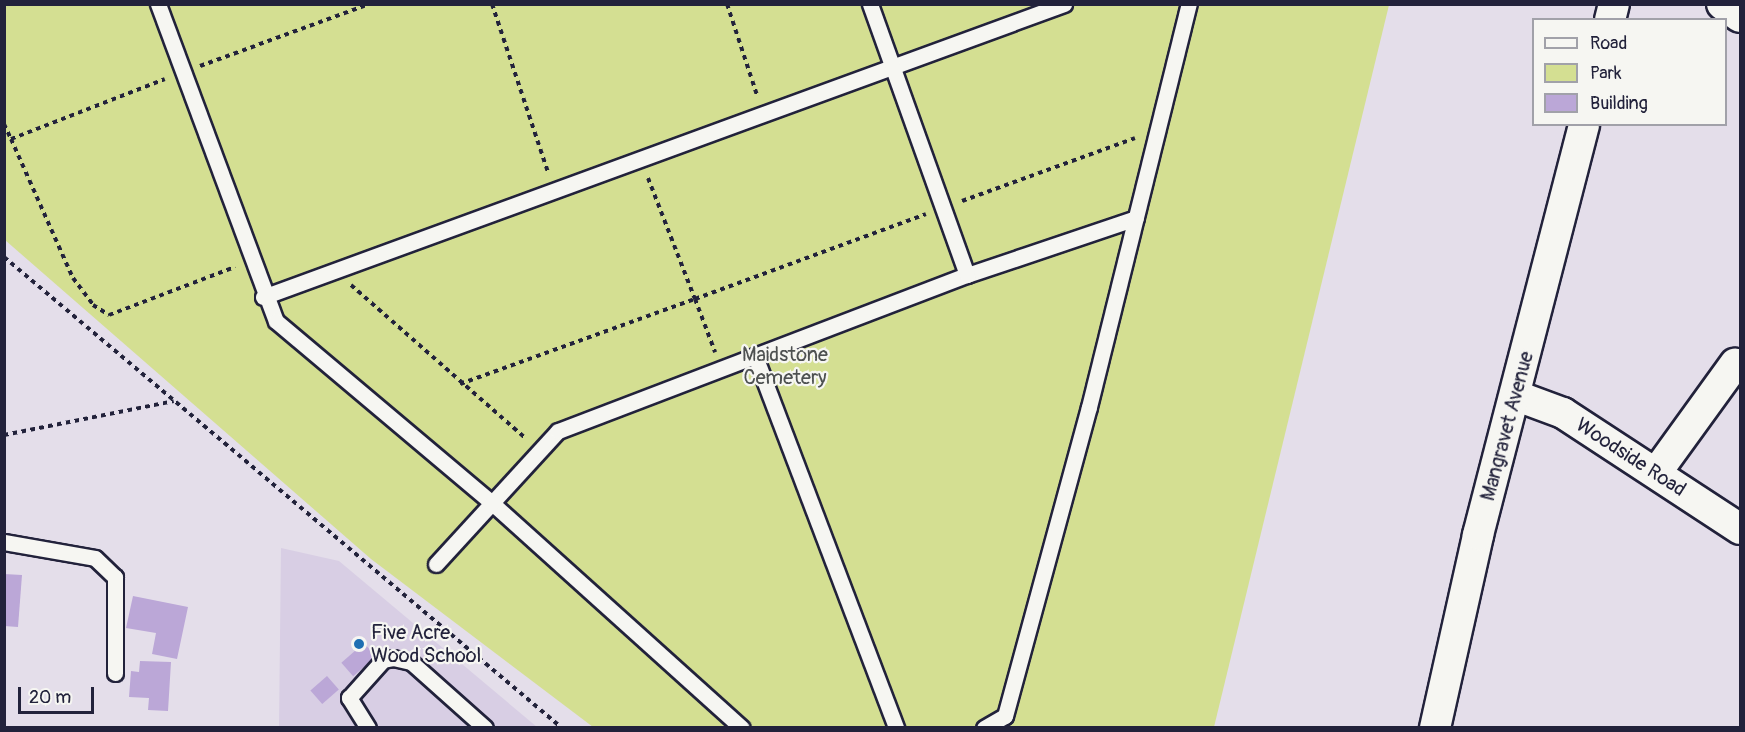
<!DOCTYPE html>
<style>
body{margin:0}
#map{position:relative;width:1745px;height:732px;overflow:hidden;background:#e4deea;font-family:Pangolin,sans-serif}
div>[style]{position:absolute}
.built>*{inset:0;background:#d8cee4}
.green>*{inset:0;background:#d4df92}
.building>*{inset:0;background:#bba7d7;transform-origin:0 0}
.path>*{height:4px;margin-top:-2px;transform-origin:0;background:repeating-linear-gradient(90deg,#22223b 0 4.5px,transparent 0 9px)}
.roads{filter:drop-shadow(2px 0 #22223b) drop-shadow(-2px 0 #22223b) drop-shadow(0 2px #22223b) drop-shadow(0 -2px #22223b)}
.lane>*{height:15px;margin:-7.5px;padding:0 7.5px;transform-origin:7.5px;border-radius:7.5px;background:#f6f6f2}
.street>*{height:30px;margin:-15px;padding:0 15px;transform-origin:15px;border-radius:15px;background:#f6f6f2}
.dots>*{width:16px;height:16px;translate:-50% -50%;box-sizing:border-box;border:3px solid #f6f6f2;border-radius:50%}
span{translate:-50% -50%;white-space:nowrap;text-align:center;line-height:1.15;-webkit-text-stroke:4.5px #f6f6f2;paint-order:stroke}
.park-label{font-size:20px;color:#4e5151}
.street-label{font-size:20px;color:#22223b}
.poi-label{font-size:20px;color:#22223b}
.left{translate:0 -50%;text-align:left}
.frame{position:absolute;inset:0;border:6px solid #22223b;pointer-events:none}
.legend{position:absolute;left:1532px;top:18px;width:195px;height:108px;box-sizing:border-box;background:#f6f6f2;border:2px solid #a1a1a9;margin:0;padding:8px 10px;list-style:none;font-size:18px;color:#22223b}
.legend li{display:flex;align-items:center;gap:12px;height:30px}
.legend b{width:30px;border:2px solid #a1a1a9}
.scale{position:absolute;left:18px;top:687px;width:76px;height:27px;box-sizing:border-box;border:3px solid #22223b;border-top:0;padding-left:8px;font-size:18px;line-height:21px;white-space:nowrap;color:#22223b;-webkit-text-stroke:4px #f6f6f2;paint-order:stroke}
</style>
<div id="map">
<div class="built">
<div style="clip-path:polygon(281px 548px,339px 561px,537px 727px,279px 728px)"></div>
</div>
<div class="green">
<div style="clip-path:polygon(5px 5px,1389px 5px,1214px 727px,593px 727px,371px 559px,5px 240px)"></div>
</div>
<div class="building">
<div style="clip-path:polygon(4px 574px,22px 575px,18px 627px,4px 626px)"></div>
<div style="clip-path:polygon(133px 596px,188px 607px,177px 659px,152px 654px,156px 633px,126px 628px)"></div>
<div style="left:364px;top:643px;width:18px;height:30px;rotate:49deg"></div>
<div style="clip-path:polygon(140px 661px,171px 662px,168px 711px,148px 710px,149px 698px,129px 697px,131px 671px,139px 672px)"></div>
<div style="left:327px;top:676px;width:18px;height:22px;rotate:49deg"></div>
</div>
<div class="path">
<div style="left:492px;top:4px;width:177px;rotate:71.6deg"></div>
<div style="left:727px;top:4px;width:96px;rotate:71.8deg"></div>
<div style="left:200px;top:66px;width:180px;rotate:-20.1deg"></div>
<div style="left:4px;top:124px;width:17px;rotate:65deg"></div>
<div style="left:11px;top:139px;width:165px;rotate:-21.3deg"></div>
<div style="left:11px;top:139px;width:152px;rotate:66deg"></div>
<div style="left:73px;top:278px;width:34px;rotate:53deg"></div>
<div style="left:93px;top:305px;width:19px;rotate:32deg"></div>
<div style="left:109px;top:315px;width:135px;rotate:-20.9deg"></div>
<div style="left:648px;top:178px;width:130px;rotate:68.8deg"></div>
<div style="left:695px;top:299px;width:246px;rotate:-20.2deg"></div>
<div style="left:962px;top:201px;width:184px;rotate:-20deg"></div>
<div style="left:4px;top:257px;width:730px;rotate:40.17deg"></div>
<div style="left:351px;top:285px;width:232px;rotate:41.3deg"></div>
<div style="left:460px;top:384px;width:250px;rotate:-19.9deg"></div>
<div style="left:695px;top:299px;width:57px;rotate:69.3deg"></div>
<div style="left:4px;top:435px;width:173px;rotate:-11.3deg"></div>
</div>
<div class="roads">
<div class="lane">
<div style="left:158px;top:4px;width:338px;rotate:69.6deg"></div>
<div style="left:276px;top:321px;width:282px;rotate:40.1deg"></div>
<div style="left:492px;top:503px;width:336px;rotate:42deg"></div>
<div style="left:967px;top:275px;width:178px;rotate:-18.6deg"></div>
<div style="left:263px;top:297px;width:853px;rotate:-20.09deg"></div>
<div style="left:755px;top:356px;width:398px;rotate:69.2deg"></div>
<div style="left:4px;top:542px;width:92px;rotate:10deg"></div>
<div style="left:95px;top:558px;width:28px;rotate:44deg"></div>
<div style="left:115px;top:577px;width:96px;rotate:90deg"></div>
<div style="left:436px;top:564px;width:180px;rotate:-47.5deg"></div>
<div style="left:558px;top:431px;width:438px;rotate:-20.9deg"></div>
<div style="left:967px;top:275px;width:288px;rotate:-109.7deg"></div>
<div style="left:368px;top:728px;width:36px;rotate:-122deg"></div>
<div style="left:349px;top:698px;width:51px;rotate:-48.2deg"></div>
<div style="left:383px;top:660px;width:10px;rotate:-11deg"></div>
<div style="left:393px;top:658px;width:18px;rotate:13deg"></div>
<div style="left:411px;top:662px;width:99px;rotate:41.7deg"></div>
<div style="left:984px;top:728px;width:24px;rotate:-30deg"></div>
<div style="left:1005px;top:716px;width:320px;rotate:-74.8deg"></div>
<div style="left:1089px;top:407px;width:415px;rotate:-76.1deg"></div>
</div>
<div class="street">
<div style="left:1722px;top:4px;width:22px;rotate:36deg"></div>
<div style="left:1610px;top:20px;width:16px;rotate:-76deg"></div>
<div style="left:1517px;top:396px;width:49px;rotate:20.3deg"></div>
<div style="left:1563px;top:413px;width:212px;rotate:33.2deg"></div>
<div style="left:1656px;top:473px;width:135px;rotate:-54.1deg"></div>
<div style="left:1435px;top:728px;width:198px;rotate:-77.4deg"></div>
<div style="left:1478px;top:535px;width:424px;rotate:-75.5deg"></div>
</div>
</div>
<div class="dots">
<div style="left:359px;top:644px;background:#1f6fb2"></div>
</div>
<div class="park-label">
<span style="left:785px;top:366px">Maidstone<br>Cemetery</span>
</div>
<div class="street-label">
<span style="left:1507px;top:426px;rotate:-75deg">Mangravet Avenue</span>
<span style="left:1631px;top:457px;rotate:33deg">Woodside Road</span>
</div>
<div class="poi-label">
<span class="left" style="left:371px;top:644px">Five Acre<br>Wood School</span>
</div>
<div class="frame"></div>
<ul class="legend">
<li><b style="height:8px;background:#f6f6f2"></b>Road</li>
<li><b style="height:16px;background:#d4df92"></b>Park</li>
<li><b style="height:16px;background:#bba7d7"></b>Building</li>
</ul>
<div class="scale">20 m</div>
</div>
